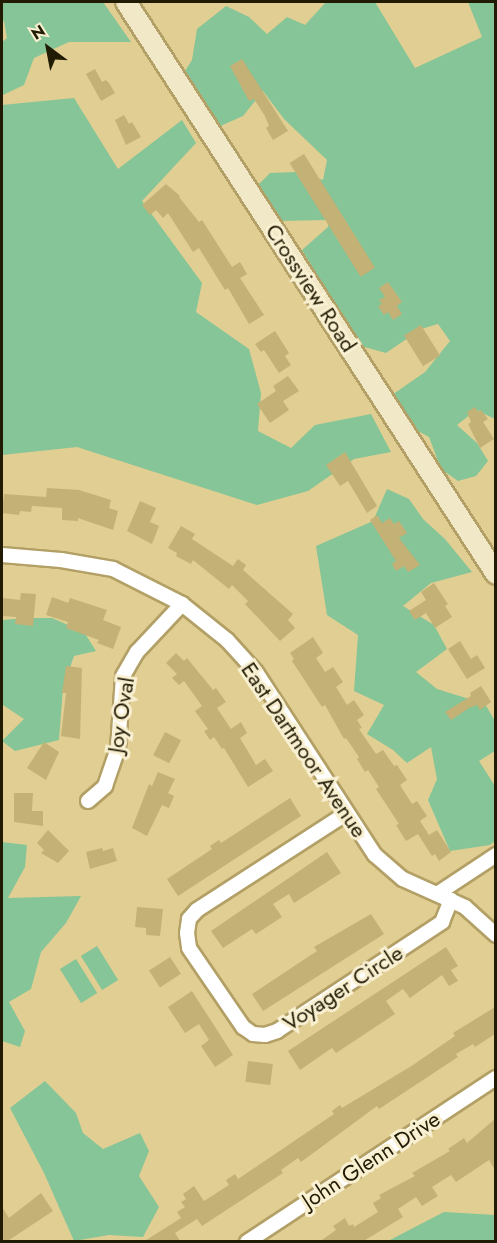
<!DOCTYPE html>
<style>
body{margin:0}
#map{position:relative;width:497px;height:1243px;overflow:hidden;background:#e1ce92;font-family:Jost,sans-serif}
div>[style]{position:absolute}
.green>*{inset:0;background:#85c597;transform-origin:0 0}
.building>*{inset:0;background:#c3b176;transform-origin:0 0}
.roads{filter:drop-shadow(2px 0 #b3a066) drop-shadow(-2px 0 #b3a066) drop-shadow(0 2px #b3a066) drop-shadow(0 -2px #b3a066)}
.street>*{height:14px;margin:-7px;padding:0 7px;transform-origin:7px;border-radius:7px;background:#fff}
.secondary>*{height:20px;margin:-10px;padding:0 10px;transform-origin:10px;border-radius:10px;background:#f1e8c7}
span{translate:-50% -50%;white-space:nowrap;text-align:center;line-height:1.15;-webkit-text-stroke:6px #f9f0d2;paint-order:stroke}
.street-label{font-size:22px;color:#221b04}
.frame{position:absolute;inset:0;border:3px solid #221b04;pointer-events:none}
.north{position:absolute;left:18px;top:18px;width:60px;height:60px;-webkit-text-stroke:4px #f9f0d2;paint-order:stroke;rotate:328deg;font-size:16px;font-weight:700;line-height:24px;text-align:center;color:#221b04}
.north::after{content:'';display:block;margin:auto;width:21px;height:27px;background:#221b04;clip-path:polygon(50% 0,100% 100%,50% 72%,0 100%)}
</style>
<div id="map">
<div class="green">
<div style="clip-path:polygon(2px 2px,103px 2px,131px 42px,69px 42px,34px 58px,24px 85px,3px 95px,2px 42px,7px 38px,4px 21px,2px 21px)"></div>
<div style="clip-path:polygon(326px 2px,375px 2px,415px 68px,482px 37px,468px 2px,495px 2px,495px 419px,476px 410px,457px 425px,477px 443px,488px 461px,476px 476px,458px 481px,441px 469px,429px 437px,411px 427px,392px 395px,425px 372px,450px 341px,438px 324px,421px 329px,386px 353px,361px 346px,302px 250px,328px 227px,328px 220px,277px 221px,258px 185px,270px 173px,298px 172px,323px 180px,327px 160px,284px 119px,263px 91px,243px 116px,216px 128px,183px 74px,192px 60px,197px 29px,226px 6px,249px 17px,267px 34px,287px 17px,305px 25px)"></div>
<div style="clip-path:polygon(74px 98px,118px 169px,182px 120px,196px 143px,142px 201px,202px 283px,196px 312px,249px 349px,261px 393px,258px 431px,291px 448px,315px 425px,371px 414px,391px 452px,354px 459px,308px 491px,257px 505px,77px 447px,2px 455px,2px 105px)"></div>
<div style="clip-path:polygon(387px 489px,409px 499px,423px 519px,445px 539px,472px 572px,431px 583px,403px 606px,434px 625px,447px 649px,416px 672px,437px 689px,485px 704px,495px 721px,495px 751px,479px 761px,495px 786px,495px 841px,490px 845px,450px 851px,428px 800px,437px 779px,431px 747px,407px 763px,393px 750px,367px 734px,384px 705px,354px 691px,358px 635px,327px 615px,316px 546px,373px 521px)"></div>
<div style="clip-path:polygon(27px 618px,52px 618px,84px 632px,96px 651px,74px 656px,63px 688px,59px 740px,15px 751px,2px 741px,24px 719px,3px 705px,2px 620px)"></div>
<div style="clip-path:polygon(2px 842px,27px 845px,25px 867px,8px 898px,81px 896px,66px 923px,41px 952px,31px 989px,9px 1002px,25px 1031px,20px 1047px,2px 1041px)"></div>
<div style="left:97px;top:946px;width:40px;height:19px;rotate:58deg"></div>
<div style="left:76px;top:959px;width:40px;height:19px;rotate:58deg"></div>
<div style="clip-path:polygon(45px 1081px,76px 1113px,83px 1133px,103px 1149px,140px 1133px,149px 1151px,139px 1176px,159px 1207px,143px 1237px,109px 1235px,74px 1241px,44px 1173px,10px 1108px)"></div>
<div style="clip-path:polygon(444px 1212px,495px 1215px,495px 1241px,388px 1241px)"></div>
</div>
<div class="building">
<div style="clip-path:polygon(242px 59px,288px 131px,273px 140px,266px 128px,269px 126px,265px 116px,254px 99px,249px 101px,230px 66px)"></div>
<div style="clip-path:polygon(95px 69px,102px 82px,106px 80px,109px 83px,115px 93px,101px 101px,86px 74px)"></div>
<div style="clip-path:polygon(124px 115px,129px 124px,132px 122px,141px 137px,126px 145px,115px 120px)"></div>
<div style="left:304px;top:154px;width:134px;height:17px;rotate:58deg"></div>
<div style="clip-path:polygon(166px 184px,180px 196px,179px 197px,199px 222px,202px 220px,232px 267px,240px 262px,247px 274px,240px 278px,264px 315px,249px 324px,228px 288px,225px 290px,199px 248px,193px 252px,168px 213px,163px 218px,156px 210px,150px 215px,142px 205px)"></div>
<div style="clip-path:polygon(388px 282px,402px 302px,397px 306px,402px 314px,393px 320px,388px 312px,384px 315px,378px 306px,382px 304px,379px 300px,385px 297px,379px 288px)"></div>
<div style="left:421px;top:325px;width:36px;height:20px;rotate:58deg"></div>
<div style="clip-path:polygon(275px 331px,289px 353px,285px 356px,291px 365px,279px 373px,264px 350px,261px 352px,255px 344px)"></div>
<div style="clip-path:polygon(288px 376px,299px 391px,283px 401px,289px 410px,270px 423px,257px 404px,276px 391px,273px 386px)"></div>
<div style="clip-path:polygon(475px 407px,478px 412px,481px 410px,488px 419px,483px 422px,494px 439px,480px 448px,468px 424px,471px 422px,467px 412px)"></div>
<div style="clip-path:polygon(345px 452px,377px 506px,367px 513px,348px 481px,340px 486px,326px 465px)"></div>
<div style="clip-path:polygon(47px 488px,79px 490px,111px 500px,109px 508px,118px 511px,113px 530px,78px 518px,78px 521px,62px 520px,62px 508px,32px 506px,31px 512px,20px 511px,19px 515px,2px 513px,4px 494px,46px 497px)"></div>
<div style="clip-path:polygon(140px 501px,156px 508px,150px 522px,159px 526px,152px 544px,127px 531px)"></div>
<div style="clip-path:polygon(377px 515px,382px 523px,390px 518px,394px 524px,399px 521px,407px 533px,399px 538px,420px 565px,408px 572px,404px 566px,396px 571px,392px 564px,396px 561px,370px 520px)"></div>
<div style="clip-path:polygon(181px 526px,195px 534px,192px 539px,233px 566px,238px 559px,246px 565px,243px 570px,293px 614px,288px 620px,295px 628px,280px 641px,245px 604px,248px 601px,232px 585px,229px 589px,193px 560px,191px 564px,176px 556px,177px 553px,168px 548px)"></div>
<div style="clip-path:polygon(434px 583px,448px 604px,445px 606px,452px 617px,435px 628px,426px 613px,415px 620px,409px 611px,426px 600px,421px 592px)"></div>
<div style="clip-path:polygon(21px 593px,36px 594px,33px 626px,15px 624px,16px 617px,2px 616px,3px 598px,20px 600px)"></div>
<div style="clip-path:polygon(52px 597px,68px 603px,70px 598px,107px 610px,103px 620px,121px 627px,113px 649px,97px 643px,99px 640px,66px 628px,68px 622px,46px 615px)"></div>
<div style="clip-path:polygon(313px 637px,323px 653px,316px 658px,325px 672px,333px 667px,343px 682px,336px 687px,347px 705px,354px 700px,364px 715px,357px 720px,362px 728px,359px 729px,376px 754px,383px 750px,394px 766px,397px 765px,407px 780px,400px 785px,412px 804px,417px 801px,427px 816px,420px 821px,429px 835px,437px 830px,451px 852px,439px 861px,435px 854px,432px 856px,418px 834px,406px 841px,396px 825px,399px 824px,376px 789px,379px 787px,368px 770px,365px 772px,357px 759px,359px 757px,346px 738px,344px 739px,325px 705px,322px 707px,292px 661px,294px 659px,290px 653px)"></div>
<div style="clip-path:polygon(460px 641px,471px 659px,477px 655px,485px 668px,467px 679px,448px 649px)"></div>
<div style="clip-path:polygon(176px 653px,184px 661px,187px 658px,213px 690px,216px 688px,226px 702px,217px 708px,231px 729px,241px 722px,247px 733px,240px 738px,256px 765px,265px 759px,273px 771px,248px 787px,224px 748px,222px 749px,214px 737px,210px 740px,204px 731px,208px 729px,195px 711px,202px 706px,184px 681px,179px 685px,172px 678px,177px 674px,166px 663px)"></div>
<div style="clip-path:polygon(66px 666px,82px 668px,80px 739px,61px 736px,66px 693px,62px 693px)"></div>
<div style="clip-path:polygon(481px 686px,491px 702px,480px 710px,477px 705px,469px 708px,451px 720px,445px 712px,471px 696px,470px 693px)"></div>
<div style="left:165px;top:732px;width:18px;height:26px;rotate:27deg"></div>
<div style="clip-path:polygon(44px 742px,59px 752px,46px 780px,27px 768px)"></div>
<div style="clip-path:polygon(158px 772px,175px 779px,168px 793px,174px 796px,169px 808px,162px 805px,147px 836px,132px 828px,149px 784px,152px 786px)"></div>
<div style="clip-path:polygon(14px 793px,33px 793px,32px 811px,43px 811px,43px 826px,14px 822px)"></div>
<div style="clip-path:polygon(290px 798px,301px 816px,178px 896px,167px 879px,212px 849px,210px 846px,219px 840px,221px 843px)"></div>
<div style="clip-path:polygon(48px 830px,69px 851px,58px 863px,41px 853px,44px 850px,37px 843px)"></div>
<div style="clip-path:polygon(102px 848px,103px 851px,113px 848px,117px 861px,90px 869px,86px 852px)"></div>
<div style="clip-path:polygon(327px 852px,341px 873px,294px 903px,289px 894px,273px 904px,282px 917px,256px 934px,252px 929px,223px 948px,211px 931px)"></div>
<div style="clip-path:polygon(137px 907px,163px 909px,160px 936px,146px 935px,146px 928px,135px 927px)"></div>
<div style="clip-path:polygon(371px 914px,384px 934px,263px 1011px,252px 994px,317px 951px,314px 947px)"></div>
<div style="clip-path:polygon(446px 947px,458px 966px,451px 970px,458px 981px,449px 986px,442px 975px,410px 998px,403px 989px,386px 1001px,395px 1014px,336px 1053px,332px 1048px,300px 1070px,288px 1051px)"></div>
<div style="left:170px;top:957px;width:20px;height:25px;rotate:57deg"></div>
<div style="clip-path:polygon(192px 991px,233px 1055px,215px 1067px,201px 1046px,209px 1040px,199px 1024px,185px 1033px,168px 1007px)"></div>
<div style="clip-path:polygon(495px 1007px,495px 1034px,475px 1047px,473px 1044px,456px 1054px,458px 1057px,379px 1109px,377px 1106px,301px 1162px,298px 1158px,281px 1170px,283px 1173px,202px 1226px,197px 1219px,175px 1233px,181px 1242px,143px 1242px,181px 1218px,177px 1212px,185px 1207px,181px 1202px,186px 1199px,183px 1194px,194px 1186px,204px 1201px,229px 1185px,226px 1180px,235px 1174px,238px 1179px,334px 1114px,332px 1111px,340px 1105px,342px 1108px,413px 1065px,455px 1036px,453px 1033px)"></div>
<div style="left:248px;top:1061px;width:25px;height:21px;rotate:7deg"></div>
<div style="clip-path:polygon(495px 1119px,495px 1170px,489px 1160px,456px 1182px,451px 1175px,432px 1187px,438px 1196px,422px 1206px,416px 1197px,398px 1209px,403px 1217px,362px 1242px,319px 1242px,336px 1230px,333px 1226px,345px 1218px,349px 1226px,353px 1224px,354px 1227px,378px 1212px,373px 1203px,381px 1198px,379px 1195px,415px 1176px,412px 1173px,450px 1151px,448px 1149px,464px 1138px,467px 1143px)"></div>
<div style="clip-path:polygon(41px 1193px,53px 1211px,6px 1242px,2px 1242px,2px 1207px,9px 1218px)"></div>
</div>
<div class="roads">
<div class="street">
<div style="left:2px;top:555px;width:59px;rotate:4.8deg"></div>
<div style="left:61px;top:560px;width:53px;rotate:9.8deg"></div>
<div style="left:113px;top:569px;width:77px;rotate:26.9deg"></div>
<div style="left:182px;top:604px;width:58px;rotate:38.7deg"></div>
<div style="left:227px;top:640px;width:43px;rotate:47.8deg"></div>
<div style="left:256px;top:672px;width:218px;rotate:57deg"></div>
<div style="left:375px;top:855px;width:37px;rotate:41deg"></div>
<div style="left:403px;top:879px;width:68px;rotate:24.3deg"></div>
<div style="left:465px;top:907px;width:42px;rotate:42.1deg"></div>
<div style="left:88px;top:801px;width:23px;rotate:-41deg"></div>
<div style="left:105px;top:786px;width:39px;rotate:-71deg"></div>
<div style="left:118px;top:749px;width:73px;rotate:-86.1deg"></div>
<div style="left:123px;top:676px;width:28px;rotate:-60deg"></div>
<div style="left:137px;top:652px;width:66px;rotate:-46.8deg"></div>
<div style="left:347px;top:813px;width:179px;rotate:147.1deg"></div>
<div style="left:197px;top:910px;width:12px;rotate:132deg"></div>
<div style="left:189px;top:919px;width:14px;rotate:98deg"></div>
<div style="left:187px;top:933px;width:15px;rotate:82deg"></div>
<div style="left:189px;top:948px;width:96px;rotate:55.6deg"></div>
<div style="left:243px;top:1027px;width:12px;rotate:35deg"></div>
<div style="left:253px;top:1034px;width:12px;rotate:5deg"></div>
<div style="left:265px;top:1035px;width:13px;rotate:-18deg"></div>
<div style="left:277px;top:1031px;width:198px;rotate:-33.4deg"></div>
<div style="left:442px;top:922px;width:24px;rotate:-68deg"></div>
<div style="left:437px;top:894px;width:71px;rotate:-33.5deg"></div>
<div style="left:247px;top:1242px;width:298px;rotate:-33.4deg"></div>
</div>
<div class="secondary">
<div style="left:126px;top:2px;width:681px;rotate:57.1deg"></div>
</div>
</div>
<div class="street-label">
<span style="left:311px;top:288px;rotate:57deg">Crossview Road</span>
<span style="left:121px;top:715px;rotate:-81deg">Joy Oval</span>
<span style="left:304px;top:750px;rotate:56deg">East Dartmoor Avenue</span>
<span style="left:343px;top:988px;rotate:-33deg">Voyager Circle</span>
<span style="left:371px;top:1160px;rotate:-33deg">John Glenn Drive</span>
</div>
<div class="frame"></div>
<div class="north">N</div>
</div>
